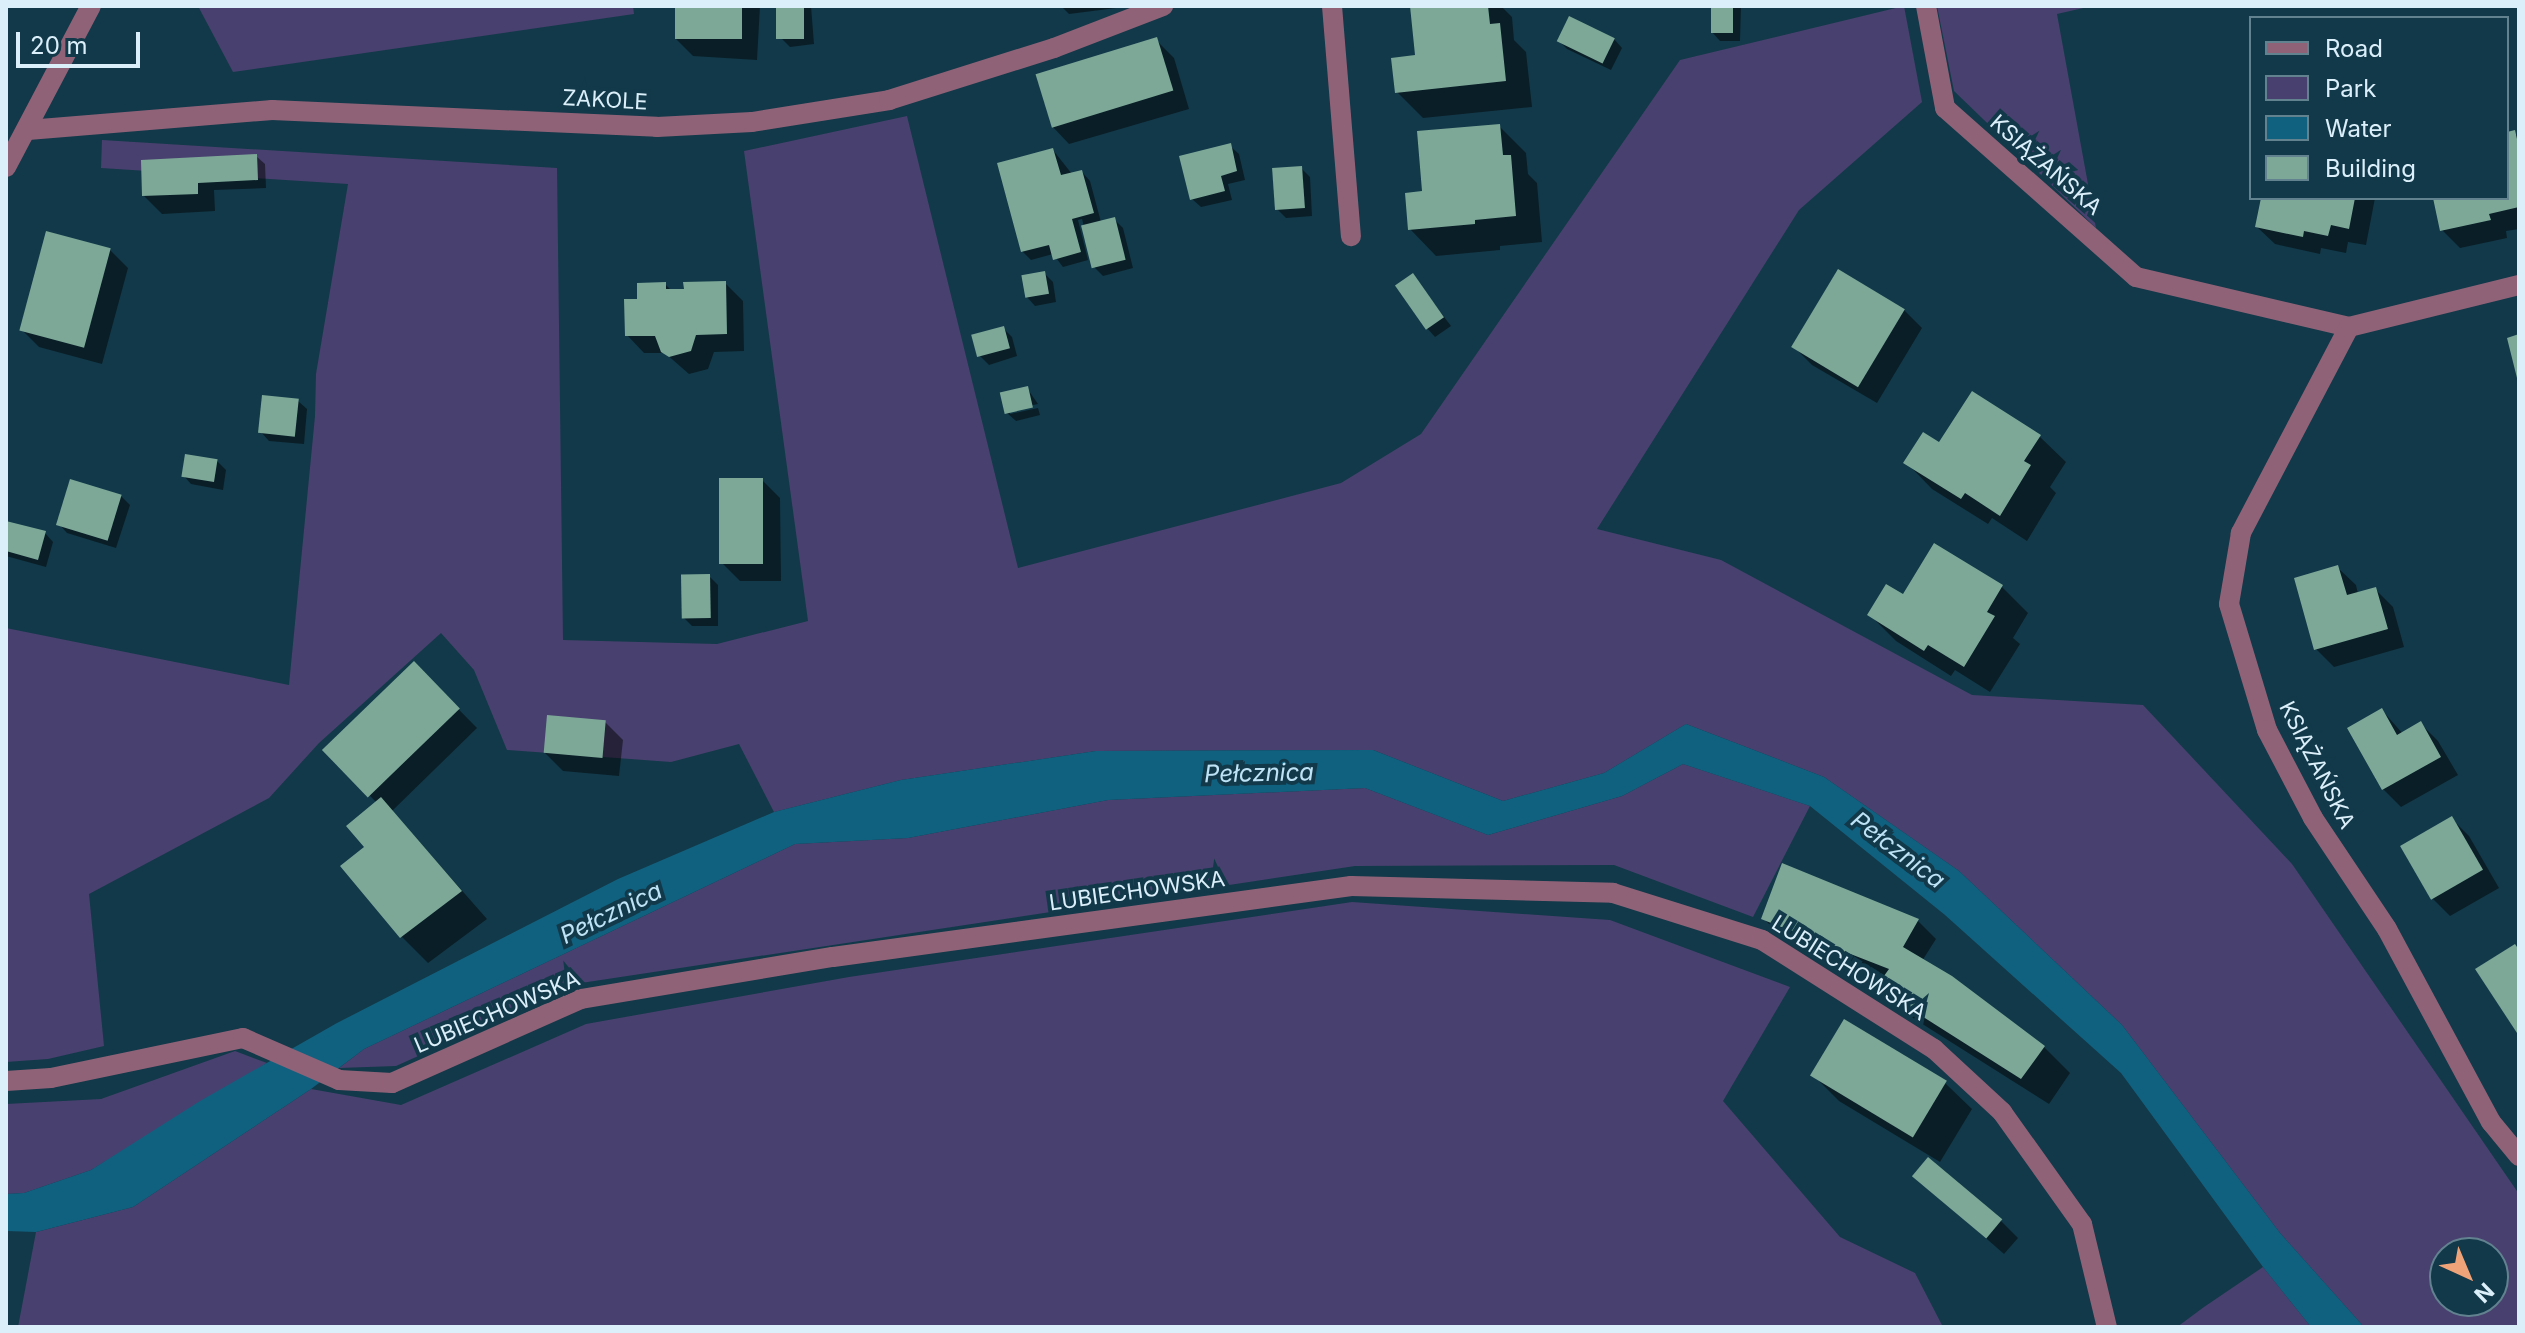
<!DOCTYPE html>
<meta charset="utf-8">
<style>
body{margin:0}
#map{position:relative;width:2525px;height:1333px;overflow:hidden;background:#123949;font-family:Inter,sans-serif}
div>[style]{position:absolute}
.green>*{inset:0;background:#48406e}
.water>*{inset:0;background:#10617f}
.shadow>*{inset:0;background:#0007}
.building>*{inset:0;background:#7da898;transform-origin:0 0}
.minor>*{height:20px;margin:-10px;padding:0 10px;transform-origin:10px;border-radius:10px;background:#906278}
span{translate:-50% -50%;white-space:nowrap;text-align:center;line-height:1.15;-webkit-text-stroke:8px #123949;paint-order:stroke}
.street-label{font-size:22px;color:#dbeffa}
.water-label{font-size:24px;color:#bee3f6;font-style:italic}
.frame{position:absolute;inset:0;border:8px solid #dbeffa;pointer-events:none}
.legend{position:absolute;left:2249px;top:16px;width:260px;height:184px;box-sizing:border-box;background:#123949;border:2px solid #628290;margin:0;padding:10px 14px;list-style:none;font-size:24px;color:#dbeffa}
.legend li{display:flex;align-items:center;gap:16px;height:40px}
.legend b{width:40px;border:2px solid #628290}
.north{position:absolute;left:2429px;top:1237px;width:80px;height:80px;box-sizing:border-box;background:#123949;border:2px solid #628290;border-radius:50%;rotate:136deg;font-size:22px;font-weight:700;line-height:32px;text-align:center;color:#dbeffa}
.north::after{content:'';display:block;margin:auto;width:28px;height:36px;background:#efa378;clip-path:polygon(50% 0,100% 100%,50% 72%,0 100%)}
.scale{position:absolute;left:16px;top:32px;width:124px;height:36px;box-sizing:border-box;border:4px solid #dbeffa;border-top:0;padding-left:10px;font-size:24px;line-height:28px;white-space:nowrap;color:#dbeffa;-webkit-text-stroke:6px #123949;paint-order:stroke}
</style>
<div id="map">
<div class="green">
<div style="clip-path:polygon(198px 6px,633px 6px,634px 14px,233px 72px)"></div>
<div style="clip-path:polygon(evenodd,1904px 6px,1922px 102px,1799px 210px,1597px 529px,1721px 560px,1972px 695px,2143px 705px,2292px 864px,2519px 1194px,2519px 1327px,2364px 1327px,2280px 1233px,2122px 1025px,1959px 871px,1824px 777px,1686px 724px,1604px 773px,1503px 801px,1373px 750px,1096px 751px,901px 780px,774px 812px,739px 744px,671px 762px,507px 750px,474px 670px,441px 633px,319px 743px,269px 798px,89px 894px,104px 1046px,48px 1059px,6px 1062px,6px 628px,289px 685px,315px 416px,316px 374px,348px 184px,101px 168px,102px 140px,557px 168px,563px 640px,717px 644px,808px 621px,744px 151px,907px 116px,1018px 568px,1341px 483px,1421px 434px,1680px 60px,1904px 6px,2445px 1253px,2493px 1253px,2493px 1301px,2445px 1301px,2445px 1253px)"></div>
<div style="clip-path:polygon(1937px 6px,2092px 6px,2057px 14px,2096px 228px,1954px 91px)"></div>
<div style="clip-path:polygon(1683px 764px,1810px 806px,1753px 917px,1614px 865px,1355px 866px,581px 983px,396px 1066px,339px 1068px,364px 1049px,795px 844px,908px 838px,1108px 800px,1365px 788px,1488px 835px,1622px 796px)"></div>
<div style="clip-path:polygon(1352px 902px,1610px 920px,1790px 987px,1723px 1101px,1840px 1237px,1915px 1273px,1943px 1327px,18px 1327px,36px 1232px,133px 1207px,311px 1089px,401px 1105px,586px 1024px,849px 977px)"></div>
<div style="clip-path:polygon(235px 1051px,267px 1063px,91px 1170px,24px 1193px,6px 1194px,6px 1104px,101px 1099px)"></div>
<div style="clip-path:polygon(2263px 1267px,2311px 1327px,2177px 1327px,2204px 1307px)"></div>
</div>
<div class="water">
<div style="clip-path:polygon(1686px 724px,1824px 777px,1959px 871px,2122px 1025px,2280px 1233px,2364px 1327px,2311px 1327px,2263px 1267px,2121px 1073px,1945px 915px,1810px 806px,1683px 764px,1622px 796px,1488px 835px,1365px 788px,1108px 800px,908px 838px,795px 844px,364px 1049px,311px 1089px,133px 1207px,36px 1232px,6px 1231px,6px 1194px,24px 1193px,91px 1170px,200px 1101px,337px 1023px,618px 879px,774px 812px,901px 780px,1096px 751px,1373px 750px,1503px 801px,1604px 773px)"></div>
</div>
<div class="shadow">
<div style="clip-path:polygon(677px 6px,760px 6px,757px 60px,693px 56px,675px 38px)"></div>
<div style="clip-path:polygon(778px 6px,811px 6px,814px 44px,790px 47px,781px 38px)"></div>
<div style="clip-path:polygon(1061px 6px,1132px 6px,1069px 14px)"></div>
<div style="clip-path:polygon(1412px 6px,1501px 6px,1512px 17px,1514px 40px,1526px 52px,1532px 107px,1423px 118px,1397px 92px,1417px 57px)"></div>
<div style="clip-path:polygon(1713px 6px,1741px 6px,1740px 41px,1720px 41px,1712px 32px)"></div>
<div style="clip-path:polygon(1614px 39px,1622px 48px,1611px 70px,1567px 49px,1559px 41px)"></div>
<div style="clip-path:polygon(1156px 40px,1174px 58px,1189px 109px,1069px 144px,1052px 126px)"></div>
<div style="clip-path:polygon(1499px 126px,1526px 153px,1528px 174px,1537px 183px,1542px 242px,1500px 246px,1500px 250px,1436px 256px,1410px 229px,1424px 193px)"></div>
<div style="clip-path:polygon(2514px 133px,2519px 137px,2519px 229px,2506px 231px,2507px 238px,2460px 248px,2442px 230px,2435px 198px,2507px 198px,2507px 134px)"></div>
<div style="clip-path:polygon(1230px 146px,1239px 154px,1245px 180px,1228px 184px,1232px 200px,1201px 207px,1192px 199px)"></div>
<div style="clip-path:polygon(1053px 150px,1072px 174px,1082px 172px,1090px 181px,1101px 222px,1114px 219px,1123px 228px,1133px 268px,1103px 276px,1095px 268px,1082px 219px,1078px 220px,1088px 260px,1063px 267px,1053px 254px,1031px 260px,1022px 251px)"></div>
<div style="clip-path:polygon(256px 156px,265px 164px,266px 188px,214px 190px,215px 211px,162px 214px,144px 196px)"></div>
<div style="clip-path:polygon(1301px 168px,1310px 177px,1312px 216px,1286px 218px,1277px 209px)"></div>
<div style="clip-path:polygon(2263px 198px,2375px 198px,2366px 245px,2348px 242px,2346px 253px,2321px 248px,2320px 254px,2275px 244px,2257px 227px)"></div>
<div style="clip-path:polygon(110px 250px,128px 268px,102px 364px,39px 347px,21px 329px)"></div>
<div style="clip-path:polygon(1044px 273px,1053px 282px,1056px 302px,1035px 306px,1027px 297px)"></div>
<div style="clip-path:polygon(1413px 276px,1451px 326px,1435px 337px,1427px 328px)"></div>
<div style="clip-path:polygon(725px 283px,743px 301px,744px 351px,714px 352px,708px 369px,689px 374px,665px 353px,644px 353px,627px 335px,639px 301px,665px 284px,672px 291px)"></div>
<div style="clip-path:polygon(1904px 310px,1922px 328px,1877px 403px,1812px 365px,1794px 347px)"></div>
<div style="clip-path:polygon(1003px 328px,1012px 337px,1017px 356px,989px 365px,980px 356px)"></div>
<div style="clip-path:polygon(1027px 388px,1038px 404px,1010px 410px,1010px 414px,1038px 408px,1040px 415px,1016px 421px,1007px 413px)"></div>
<div style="clip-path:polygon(298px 401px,307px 409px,304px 444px,269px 441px,261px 432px)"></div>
<div style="clip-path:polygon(2039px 436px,2066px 462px,2050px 487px,2056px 493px,2027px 541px,1992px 518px,1988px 524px,1932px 489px,1906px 462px,1940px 445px)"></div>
<div style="clip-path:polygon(217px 461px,226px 470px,223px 490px,191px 484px,183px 475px)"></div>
<div style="clip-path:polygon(762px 480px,780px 498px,781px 581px,740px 581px,722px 563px)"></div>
<div style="clip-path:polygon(121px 496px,130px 505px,116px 548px,67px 533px,59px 524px)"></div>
<div style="clip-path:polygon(6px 523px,45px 533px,53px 542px,46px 567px,6px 556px)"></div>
<div style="clip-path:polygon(1935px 546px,2002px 587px,2028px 613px,2013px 638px,2020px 644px,1990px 692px,1955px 670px,1951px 676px,1896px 641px,1870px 615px,1903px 597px)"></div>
<div style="clip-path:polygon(2338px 568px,2356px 585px,2358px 594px,2375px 589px,2393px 607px,2404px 647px,2334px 667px,2316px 649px)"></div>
<div style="clip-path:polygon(709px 576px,718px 585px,718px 626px,692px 626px,683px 617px)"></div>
<div style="clip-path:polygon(414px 664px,477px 728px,392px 811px,487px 919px,428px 963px,401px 936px,367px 847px,377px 803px,325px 750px)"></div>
<div style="clip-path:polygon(2382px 710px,2403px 734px,2421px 724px,2438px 741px,2458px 775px,2401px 807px,2383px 789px,2349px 728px)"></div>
<div style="clip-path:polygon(605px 722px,623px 740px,619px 776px,563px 771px,545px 753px)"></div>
<div style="clip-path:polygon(2451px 818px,2469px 836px,2499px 888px,2450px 916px,2433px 899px)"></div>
<div style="clip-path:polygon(1783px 865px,1918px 921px,1936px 939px,1922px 961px,2044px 1047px,2070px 1073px,2049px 1104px,1905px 1013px,1878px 987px,1885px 976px,1853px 963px,1844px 953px,1825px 947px,1823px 952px,1781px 936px,1763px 918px)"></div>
<div style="clip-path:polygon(1812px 1074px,1945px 1083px,1972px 1109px,1940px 1162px,1839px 1101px)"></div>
<div style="clip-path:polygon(1915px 1176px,2000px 1220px,2018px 1238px,2004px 1254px)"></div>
</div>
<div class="building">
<div style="left:675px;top:6px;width:67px;height:33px"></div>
<div style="left:776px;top:6px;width:28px;height:33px"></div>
<div style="clip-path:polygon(1410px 6px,1488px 6px,1490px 24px,1500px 23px,1506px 81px,1395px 93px,1391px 58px,1415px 55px)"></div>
<div style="left:1711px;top:6px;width:22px;height:27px"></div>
<div style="left:1569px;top:16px;width:51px;height:28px;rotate:26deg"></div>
<div style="left:1157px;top:37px;width:56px;height:127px;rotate:73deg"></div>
<div style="clip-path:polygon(1500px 124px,1503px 155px,1511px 155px,1516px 216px,1475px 220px,1475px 224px,1408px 230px,1405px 193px,1422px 191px,1417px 131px)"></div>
<div style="clip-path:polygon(2515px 130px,2519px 148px,2519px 207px,2489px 214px,2491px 220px,2440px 231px,2433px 198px,2507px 198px,2507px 132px)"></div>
<div style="clip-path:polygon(1231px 143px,1237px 171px,1221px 176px,1225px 191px,1190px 200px,1179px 156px)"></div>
<div style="clip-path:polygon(1053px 148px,1061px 175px,1082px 170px,1094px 213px,1072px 219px,1081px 252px,1053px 260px,1049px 245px,1021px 252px,997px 163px)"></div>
<div style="clip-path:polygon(257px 154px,258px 180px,198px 183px,198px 194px,142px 196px,141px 160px)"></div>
<div style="left:1302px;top:166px;width:42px;height:30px;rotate:86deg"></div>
<div style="clip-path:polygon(2261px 198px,2355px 198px,2349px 229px,2331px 225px,2328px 236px,2304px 231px,2303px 237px,2255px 227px)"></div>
<div style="left:1115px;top:217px;width:44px;height:35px;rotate:76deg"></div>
<div style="left:46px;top:231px;width:67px;height:103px;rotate:15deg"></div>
<div style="left:1838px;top:269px;width:78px;height:91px;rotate:31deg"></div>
<div style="left:1045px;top:271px;width:23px;height:24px;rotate:80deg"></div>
<div style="left:1413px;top:273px;width:54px;height:22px;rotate:55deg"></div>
<div style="clip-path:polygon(726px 281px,727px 334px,696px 335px,691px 351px,669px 357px,661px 352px,655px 336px,625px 336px,624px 299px,637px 299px,637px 283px,666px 282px,666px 289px,684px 289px,683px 282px)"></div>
<div style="left:1004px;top:326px;width:23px;height:34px;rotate:75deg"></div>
<div style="clip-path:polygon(2519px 334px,2519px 382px,2518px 382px,2507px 338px)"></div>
<div style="left:1028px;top:386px;width:22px;height:29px;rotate:77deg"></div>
<div style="clip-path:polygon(1972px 391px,2041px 435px,2024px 461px,2031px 465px,2000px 516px,1965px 493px,1961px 499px,1903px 463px,1923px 432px,1939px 442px)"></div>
<div style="left:262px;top:395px;width:37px;height:38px;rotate:6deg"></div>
<div style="left:185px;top:454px;width:33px;height:23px;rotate:9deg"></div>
<div style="left:719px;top:478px;width:44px;height:86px"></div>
<div style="left:70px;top:479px;width:54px;height:48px;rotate:17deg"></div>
<div style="clip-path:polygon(6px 521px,46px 531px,38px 560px,6px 551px)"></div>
<div style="clip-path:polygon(1934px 543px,2003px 585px,1987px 612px,1995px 616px,1964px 667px,1928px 645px,1924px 651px,1867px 615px,1886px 584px,1903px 594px)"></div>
<div style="clip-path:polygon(2338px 565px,2347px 595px,2376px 587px,2388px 629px,2314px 650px,2294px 578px)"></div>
<div style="left:710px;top:574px;width:44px;height:29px;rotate:89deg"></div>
<div style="left:414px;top:661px;width:66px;height:128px;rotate:46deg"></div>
<div style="clip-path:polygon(2382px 708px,2397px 735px,2421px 721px,2441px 757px,2382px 790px,2347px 728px)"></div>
<div style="left:547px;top:715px;width:59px;height:38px;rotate:5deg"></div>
<div style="clip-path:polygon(381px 797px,462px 891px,400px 938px,340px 866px,364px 847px,346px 826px)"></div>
<div style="left:2452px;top:816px;width:62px;height:60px;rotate:60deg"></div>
<div style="clip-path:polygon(1782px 863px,1919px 919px,1903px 947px,1952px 976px,2045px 1046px,2021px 1079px,1876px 987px,1889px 969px,1761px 919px)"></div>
<div style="clip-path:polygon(2515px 944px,2519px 950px,2519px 1036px,2475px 969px)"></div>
<div style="left:1844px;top:1019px;width:120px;height:66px;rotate:31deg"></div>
<div style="left:1928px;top:1157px;width:97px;height:25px;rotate:40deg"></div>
</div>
<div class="minor">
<div style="left:1332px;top:6px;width:231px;rotate:85.3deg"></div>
<div style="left:1926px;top:6px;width:104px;rotate:79.4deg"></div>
<div style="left:1945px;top:108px;width:255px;rotate:41.5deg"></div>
<div style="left:2136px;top:277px;width:219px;rotate:13.2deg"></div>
<div style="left:2349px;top:327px;width:175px;rotate:-13.9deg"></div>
<div style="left:28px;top:130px;width:245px;rotate:-4.7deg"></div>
<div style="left:272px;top:110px;width:385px;rotate:2.5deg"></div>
<div style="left:657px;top:127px;width:95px;rotate:-3deg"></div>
<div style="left:752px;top:122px;width:139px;rotate:-9.1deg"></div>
<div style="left:889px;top:100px;width:173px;rotate:-17.5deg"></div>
<div style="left:1054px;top:48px;width:117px;rotate:-21.1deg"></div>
<div style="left:6px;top:167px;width:182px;rotate:-62.2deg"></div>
<div style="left:2349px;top:327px;width:233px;rotate:117.7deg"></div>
<div style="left:2241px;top:533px;width:72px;rotate:99.6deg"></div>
<div style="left:2229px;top:604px;width:132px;rotate:73.2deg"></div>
<div style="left:2267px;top:730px;width:99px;rotate:62.4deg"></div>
<div style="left:2313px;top:818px;width:133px;rotate:56.3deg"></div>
<div style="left:2387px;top:929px;width:219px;rotate:61.7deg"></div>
<div style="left:2491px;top:1122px;width:44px;rotate:50.5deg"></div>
<div style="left:6px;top:1081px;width:45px;rotate:-3.8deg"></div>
<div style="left:51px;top:1078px;width:196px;rotate:-11.8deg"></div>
<div style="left:243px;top:1038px;width:105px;rotate:23.6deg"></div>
<div style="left:339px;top:1080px;width:53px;rotate:3.2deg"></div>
<div style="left:392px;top:1083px;width:207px;rotate:-24deg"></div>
<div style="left:581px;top:999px;width:255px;rotate:-9.5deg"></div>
<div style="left:833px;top:957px;width:523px;rotate:-7.8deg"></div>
<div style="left:1351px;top:886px;width:262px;rotate:1.5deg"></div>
<div style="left:1613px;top:893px;width:156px;rotate:17.5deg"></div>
<div style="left:1762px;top:940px;width:204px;rotate:32.4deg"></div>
<div style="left:1934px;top:1049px;width:93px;rotate:42.8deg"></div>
<div style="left:2002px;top:1112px;width:138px;rotate:54.5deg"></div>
<div style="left:2082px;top:1224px;width:106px;rotate:76.4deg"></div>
</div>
<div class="street-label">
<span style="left:605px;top:100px;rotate:3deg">ZAKOLE</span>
<span style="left:2046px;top:165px;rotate:41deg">KSIĄŻAŃSKA</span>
<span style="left:2317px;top:765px;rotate:63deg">KSIĄŻAŃSKA</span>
<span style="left:1137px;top:891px;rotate:-8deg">LUBIECHOWSKA</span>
<span style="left:1849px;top:968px;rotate:32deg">LUBIECHOWSKA</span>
<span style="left:497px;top:1012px;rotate:-23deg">LUBIECHOWSKA</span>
</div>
<div class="water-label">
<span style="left:1259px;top:773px;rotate:-1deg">Pełcznica</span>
<span style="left:1898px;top:850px;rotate:37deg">Pełcznica</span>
<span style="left:611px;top:913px;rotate:-26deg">Pełcznica</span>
</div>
<div class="frame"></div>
<ul class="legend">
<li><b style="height:10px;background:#906278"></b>Road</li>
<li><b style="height:22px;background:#48406e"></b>Park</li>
<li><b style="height:22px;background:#10617f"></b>Water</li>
<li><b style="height:22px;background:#7da898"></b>Building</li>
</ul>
<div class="north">N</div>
<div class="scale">20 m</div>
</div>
